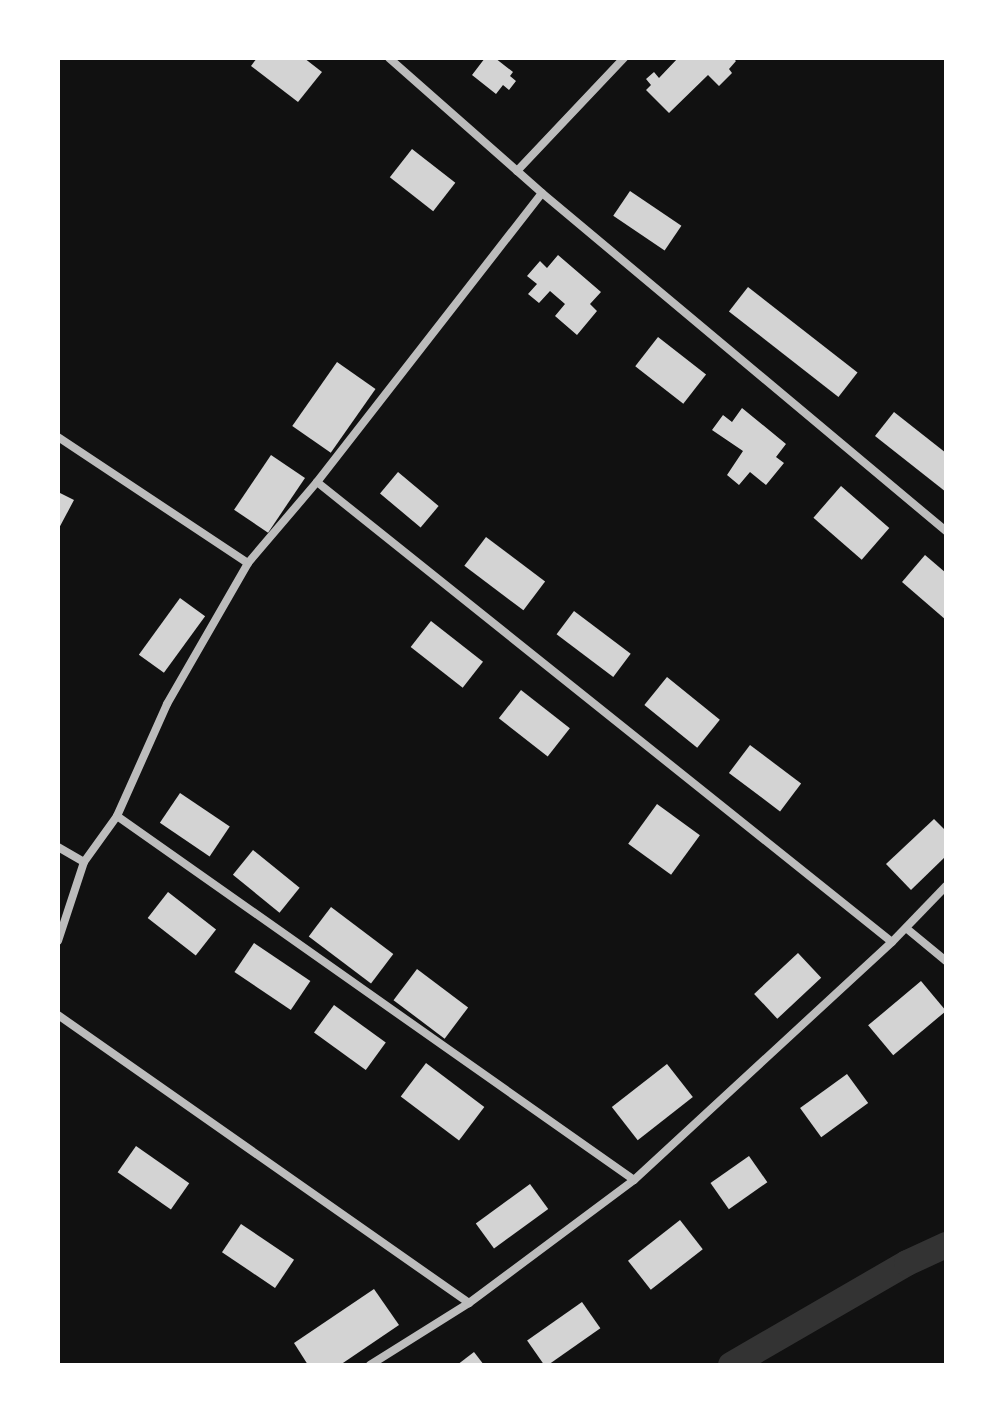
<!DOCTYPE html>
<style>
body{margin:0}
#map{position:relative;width:1004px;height:1423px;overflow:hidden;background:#111;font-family:Barlow,sans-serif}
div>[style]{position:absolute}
.canal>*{height:26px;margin:-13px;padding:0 13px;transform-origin:13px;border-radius:13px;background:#333}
.building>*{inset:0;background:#d3d3d3;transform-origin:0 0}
.minor>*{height:8px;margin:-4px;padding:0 4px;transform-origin:4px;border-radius:4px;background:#bcbcbc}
span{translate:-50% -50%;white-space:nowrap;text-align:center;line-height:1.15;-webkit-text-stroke:6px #fff;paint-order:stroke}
.frame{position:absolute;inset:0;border:60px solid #fff;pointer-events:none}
</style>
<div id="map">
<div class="canal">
<div style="left:731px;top:1365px;width:203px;rotate:-30.1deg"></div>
<div style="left:907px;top:1263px;width:43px;rotate:-24.8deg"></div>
</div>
<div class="building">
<div style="clip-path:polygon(257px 58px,304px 58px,322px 72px,298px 102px,251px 66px)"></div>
<div style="clip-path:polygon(485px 58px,495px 58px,513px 72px,510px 76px,516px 81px,509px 90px,503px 85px,496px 94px,472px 75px)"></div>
<div style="clip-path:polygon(678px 58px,733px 58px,736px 61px,729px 69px,732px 73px,719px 86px,708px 75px,669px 113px,646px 90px,651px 85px,646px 79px,654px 72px,659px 78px)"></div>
<div style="left:412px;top:149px;width:55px;height:36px;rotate:38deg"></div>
<div style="left:630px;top:191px;width:62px;height:30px;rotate:34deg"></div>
<div style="clip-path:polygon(558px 255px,601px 292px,590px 304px,597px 311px,577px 335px,555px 316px,565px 304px,550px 291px,539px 303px,528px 294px,537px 284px,527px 276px,540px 261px,547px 268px)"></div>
<div style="left:748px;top:287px;width:139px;height:31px;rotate:38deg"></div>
<div style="left:658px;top:337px;width:61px;height:37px;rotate:38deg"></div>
<div style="left:337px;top:362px;width:47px;height:78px;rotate:35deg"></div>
<div style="clip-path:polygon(742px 408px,786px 444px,776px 457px,784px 463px,766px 485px,750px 472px,739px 485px,727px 475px,743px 451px,712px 430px,723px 415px,732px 422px)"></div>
<div style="clip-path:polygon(894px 412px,946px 453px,946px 492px,875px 436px)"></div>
<div style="left:271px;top:455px;width:41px;height:66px;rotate:34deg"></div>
<div style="left:398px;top:472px;width:53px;height:28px;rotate:40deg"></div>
<div style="left:841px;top:486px;width:64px;height:42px;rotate:41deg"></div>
<div style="clip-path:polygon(58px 492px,74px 500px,58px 530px)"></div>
<div style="left:486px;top:537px;width:74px;height:36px;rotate:37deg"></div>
<div style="clip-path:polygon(925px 555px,946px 573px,946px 620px,902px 582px)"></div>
<div style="left:180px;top:598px;width:31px;height:70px;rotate:36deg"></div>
<div style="left:574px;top:611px;width:71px;height:29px;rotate:37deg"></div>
<div style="left:431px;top:621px;width:66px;height:33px;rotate:38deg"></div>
<div style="left:667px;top:677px;width:68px;height:36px;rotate:39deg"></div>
<div style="left:521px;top:690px;width:62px;height:36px;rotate:38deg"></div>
<div style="left:750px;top:745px;width:64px;height:35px;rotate:37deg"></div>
<div style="left:180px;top:793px;width:60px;height:36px;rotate:34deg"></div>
<div style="left:657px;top:804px;width:53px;height:49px;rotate:36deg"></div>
<div style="clip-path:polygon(934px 819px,946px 831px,946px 856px,911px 890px,886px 864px)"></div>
<div style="left:253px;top:850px;width:60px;height:32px;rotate:39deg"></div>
<div style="left:168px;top:892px;width:61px;height:33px;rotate:38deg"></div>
<div style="left:331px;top:907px;width:78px;height:37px;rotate:37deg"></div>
<div style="left:254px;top:943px;width:68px;height:35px;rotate:34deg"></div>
<div style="left:798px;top:953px;width:34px;height:60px;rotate:47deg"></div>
<div style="left:417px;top:969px;width:64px;height:39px;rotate:37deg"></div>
<div style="left:921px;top:981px;width:39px;height:69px;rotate:50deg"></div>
<div style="left:334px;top:1005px;width:64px;height:34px;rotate:36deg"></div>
<div style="left:426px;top:1063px;width:73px;height:42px;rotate:37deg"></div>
<div style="left:667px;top:1064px;width:42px;height:70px;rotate:52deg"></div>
<div style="left:847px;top:1074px;width:36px;height:58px;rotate:54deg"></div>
<div style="left:136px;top:1146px;width:65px;height:32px;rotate:35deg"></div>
<div style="left:749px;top:1156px;width:32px;height:47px;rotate:55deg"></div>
<div style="left:530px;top:1184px;width:31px;height:67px;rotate:54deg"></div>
<div style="left:680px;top:1220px;width:37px;height:66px;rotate:52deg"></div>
<div style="left:241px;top:1224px;width:64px;height:34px;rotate:34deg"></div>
<div style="clip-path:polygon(374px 1289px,399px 1325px,340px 1365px,308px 1365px,294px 1343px)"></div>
<div style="left:582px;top:1302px;width:32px;height:67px;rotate:55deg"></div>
<div style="clip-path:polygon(474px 1352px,484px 1365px,457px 1365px)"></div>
</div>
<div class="minor">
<div style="left:389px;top:58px;width:204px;rotate:41.4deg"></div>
<div style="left:542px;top:193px;width:527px;rotate:39.92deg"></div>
<div style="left:517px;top:171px;width:156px;rotate:-46.6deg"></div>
<div style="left:58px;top:437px;width:228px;rotate:33.6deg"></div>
<div style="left:317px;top:482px;width:736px;rotate:38.66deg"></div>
<div style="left:117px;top:816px;width:632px;rotate:35.15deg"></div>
<div style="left:58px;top:847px;width:30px;rotate:30deg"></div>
<div style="left:906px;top:928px;width:52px;rotate:39.5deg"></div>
<div style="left:58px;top:941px;width:83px;rotate:-71.8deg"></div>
<div style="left:84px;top:862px;width:57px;rotate:-54.3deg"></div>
<div style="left:117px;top:816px;width:123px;rotate:-65.9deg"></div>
<div style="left:167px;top:704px;width:163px;rotate:-60.1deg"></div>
<div style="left:248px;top:563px;width:106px;rotate:-49.6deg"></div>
<div style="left:317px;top:482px;width:366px;rotate:-52.1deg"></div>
<div style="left:58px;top:1015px;width:502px;rotate:35.02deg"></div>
<div style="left:370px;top:1365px;width:117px;rotate:-32.1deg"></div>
<div style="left:469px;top:1303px;width:206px;rotate:-36.7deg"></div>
<div style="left:634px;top:1180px;width:351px;rotate:-42.7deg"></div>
<div style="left:892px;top:942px;width:78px;rotate:-46deg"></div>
</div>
<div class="frame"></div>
</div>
